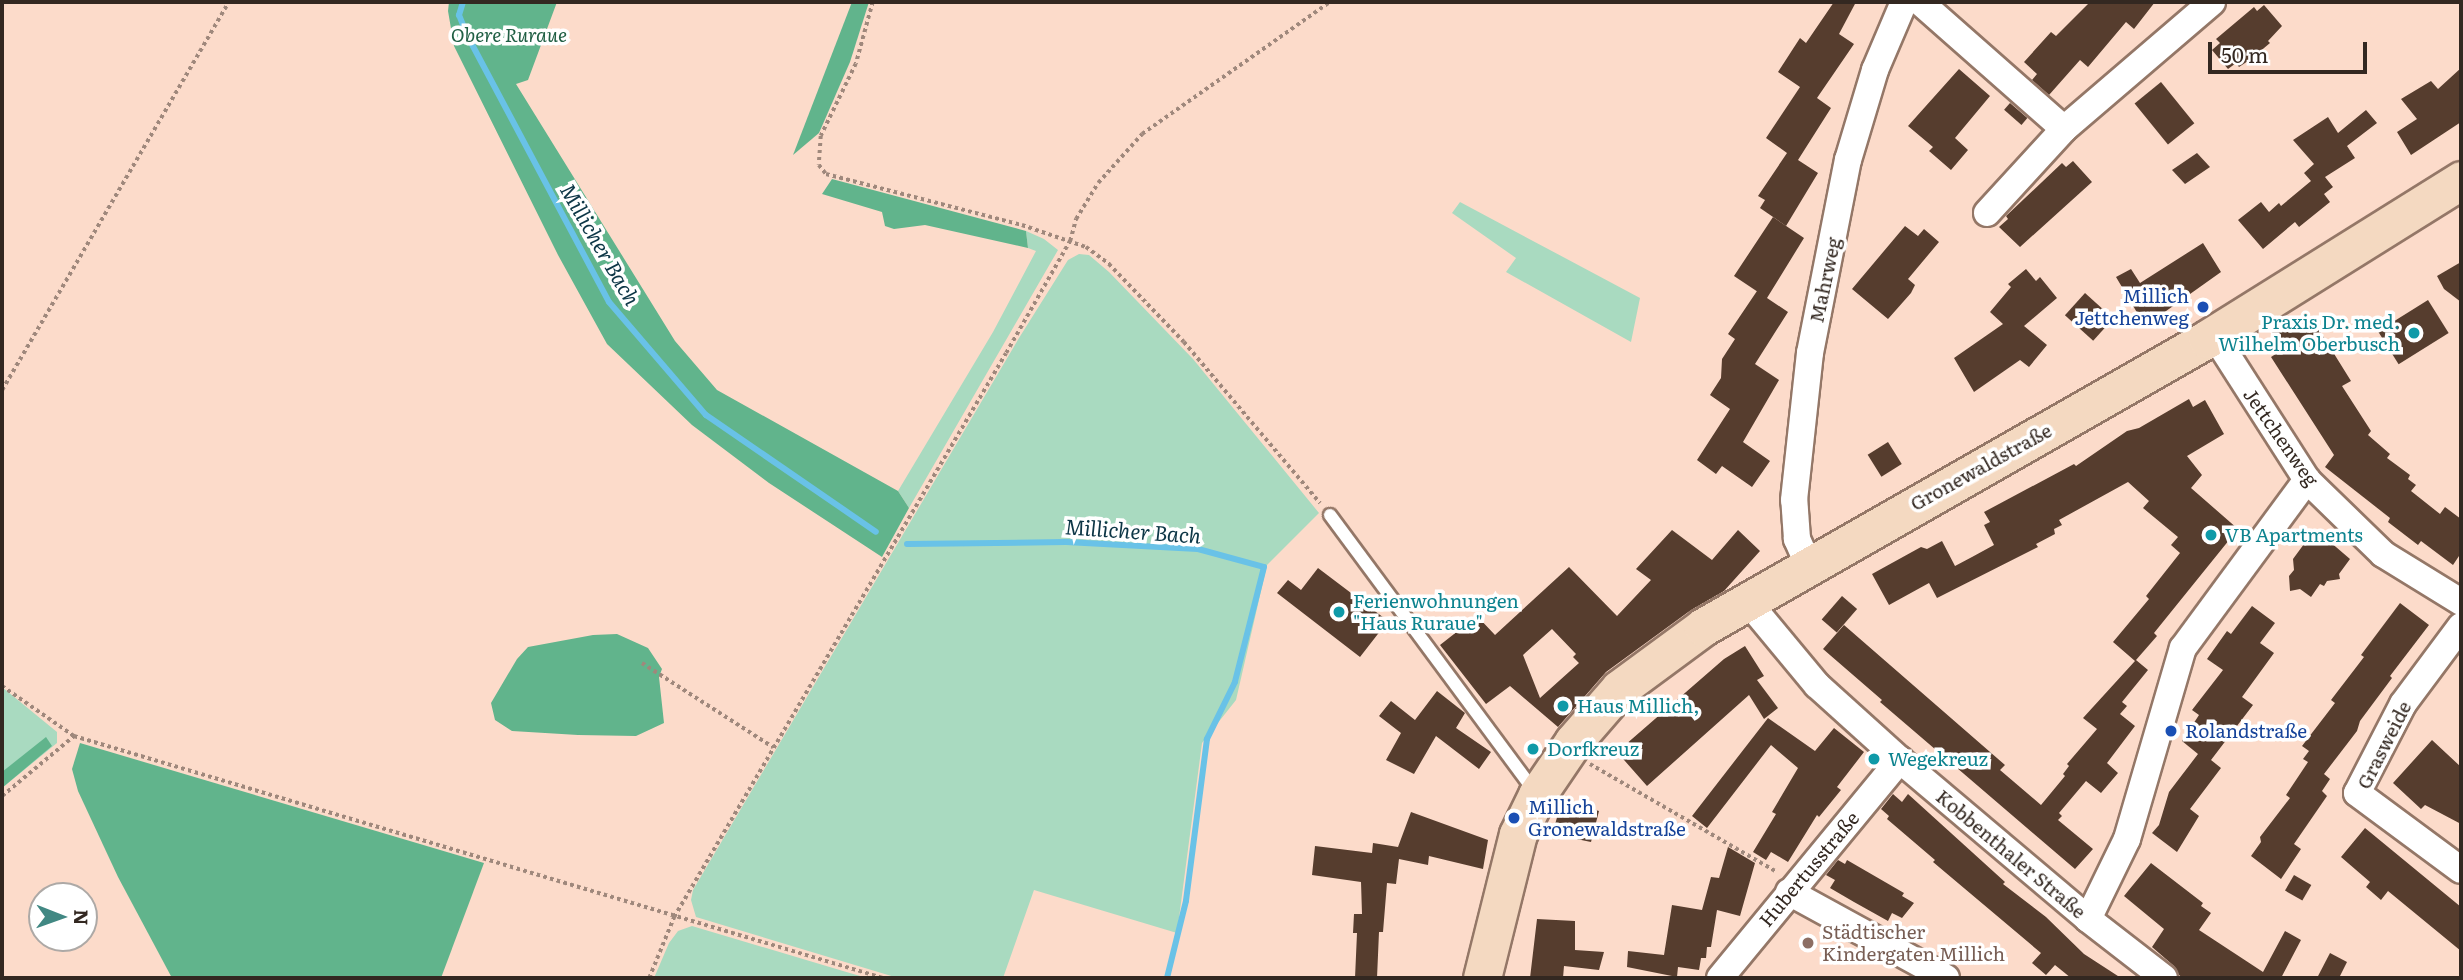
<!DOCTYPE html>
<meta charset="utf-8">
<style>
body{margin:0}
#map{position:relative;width:2463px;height:980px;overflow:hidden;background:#fcdbca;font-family:Literata,serif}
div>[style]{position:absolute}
.green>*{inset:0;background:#a9dac0}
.forest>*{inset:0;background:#61b48c}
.stream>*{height:6px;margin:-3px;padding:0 3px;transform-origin:3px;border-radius:3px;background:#69c2e7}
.building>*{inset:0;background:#563d2e;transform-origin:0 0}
.path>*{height:3.5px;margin-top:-1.75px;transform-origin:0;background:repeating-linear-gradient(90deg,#9f887c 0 3.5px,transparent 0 7px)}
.roads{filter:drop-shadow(2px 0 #947767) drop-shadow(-2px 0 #947767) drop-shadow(0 2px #947767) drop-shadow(0 -2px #947767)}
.lane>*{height:12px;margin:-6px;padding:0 6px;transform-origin:6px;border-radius:6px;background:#fff}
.street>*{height:26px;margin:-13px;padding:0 13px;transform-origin:13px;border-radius:13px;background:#fff}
.secondary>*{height:37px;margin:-18.5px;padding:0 18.5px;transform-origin:18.5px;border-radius:18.5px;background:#f4d9c1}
.dots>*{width:19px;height:19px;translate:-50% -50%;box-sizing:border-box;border:4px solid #fff;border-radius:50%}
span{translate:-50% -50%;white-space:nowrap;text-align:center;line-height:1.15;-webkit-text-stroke:7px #fff;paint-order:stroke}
.park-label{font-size:19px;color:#205f44;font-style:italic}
.street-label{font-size:19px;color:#332821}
.transit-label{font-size:19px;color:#164399}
.right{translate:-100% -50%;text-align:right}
.left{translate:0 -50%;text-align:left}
.culture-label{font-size:19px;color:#0d838f}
.education-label{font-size:19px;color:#785e54}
.water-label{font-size:21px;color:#0d3646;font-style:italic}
.frame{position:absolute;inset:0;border:4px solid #332821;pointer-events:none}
.north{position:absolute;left:28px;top:882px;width:70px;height:70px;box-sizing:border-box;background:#fff;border:2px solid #ada9a6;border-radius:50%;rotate:91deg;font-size:19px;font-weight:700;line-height:28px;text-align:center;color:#332821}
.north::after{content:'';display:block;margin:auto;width:24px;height:32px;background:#418883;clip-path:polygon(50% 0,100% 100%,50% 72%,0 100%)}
.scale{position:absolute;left:2208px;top:42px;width:159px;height:32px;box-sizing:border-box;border:4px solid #332821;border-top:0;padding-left:9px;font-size:21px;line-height:24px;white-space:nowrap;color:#332821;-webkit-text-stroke:5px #fff;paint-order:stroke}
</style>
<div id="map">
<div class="green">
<div style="clip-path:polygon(1460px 202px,1640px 298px,1631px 342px,1506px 272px,1516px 258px,1452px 213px)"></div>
<div style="clip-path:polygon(1026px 231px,1044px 239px,1058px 250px,909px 508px,898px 491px,993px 332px,1036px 251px,1028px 248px)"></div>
<div style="clip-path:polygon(1079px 254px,1089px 255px,1109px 272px,1193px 359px,1319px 513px,1267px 565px,1236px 700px,1202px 743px,1177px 933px,1034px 890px,1003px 978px,898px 978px,696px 917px,691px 900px,693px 890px,1019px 338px,1068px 260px)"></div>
<div style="clip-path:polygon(2px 687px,57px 732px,57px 743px,2px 788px)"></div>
<div style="clip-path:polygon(692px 926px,843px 971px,867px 978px,654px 978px,669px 943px,678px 931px)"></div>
</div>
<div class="forest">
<div style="clip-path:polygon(449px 2px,557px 2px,528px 80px,516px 84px,675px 341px,717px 390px,898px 491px,909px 508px,882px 557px,769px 483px,692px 425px,607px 344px,558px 255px,454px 46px,448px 11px)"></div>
<div style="clip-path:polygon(852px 2px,869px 2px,850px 62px,819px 133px,793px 155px)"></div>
<div style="clip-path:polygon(832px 179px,1026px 231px,1028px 248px,925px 225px,894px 229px,885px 226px,882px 212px,822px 194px)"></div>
<div style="clip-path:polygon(617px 634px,648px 648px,662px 669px,659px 677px,664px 723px,636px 736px,578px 735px,512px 731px,495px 720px,491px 703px,517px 659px,528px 647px,593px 635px)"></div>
<div style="clip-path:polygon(46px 737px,52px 746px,2px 788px,2px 772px)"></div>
<div style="clip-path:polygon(80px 743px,484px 863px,441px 978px,172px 978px,118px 877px,78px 791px,72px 769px)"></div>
</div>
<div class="stream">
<div style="left:463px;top:2px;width:14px;rotate:107deg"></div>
<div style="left:459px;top:15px;width:22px;rotate:68deg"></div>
<div style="left:467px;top:35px;width:302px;rotate:62deg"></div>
<div style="left:609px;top:302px;width:149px;rotate:49.4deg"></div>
<div style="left:706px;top:415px;width:206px;rotate:34.5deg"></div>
<div style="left:907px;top:544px;width:159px;rotate:-0.7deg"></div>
<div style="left:1066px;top:542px;width:132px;rotate:3deg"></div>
<div style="left:1198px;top:549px;width:68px;rotate:15.3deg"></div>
<div style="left:1264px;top:567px;width:119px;rotate:104.2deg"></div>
<div style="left:1235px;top:682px;width:64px;rotate:116.2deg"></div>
<div style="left:1207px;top:739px;width:163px;rotate:97.4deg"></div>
<div style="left:1186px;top:901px;width:79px;rotate:103.9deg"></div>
</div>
<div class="building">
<div style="clip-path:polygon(1834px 2px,1856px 2px,1839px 34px,1854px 44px,1817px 98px,1831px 108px,1798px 160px,1818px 173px,1786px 226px,1760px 208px,1765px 200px,1758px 196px,1787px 153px,1766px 138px,1800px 87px,1778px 72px,1800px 38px,1806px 43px)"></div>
<div style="clip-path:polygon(2090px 2px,2155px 2px,2134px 29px,2126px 22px,2088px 67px,2080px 60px,2049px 95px,2032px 80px,2037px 74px,2024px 62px,2051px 32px,2056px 36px)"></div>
<div style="clip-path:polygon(2264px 5px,2282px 26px,2268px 41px,2270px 43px,2251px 59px,2239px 67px,2236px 63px,2228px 69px,2212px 50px,2220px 43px,2216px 39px,2254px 7px,2257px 11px)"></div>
<div style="clip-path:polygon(2461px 68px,2461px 122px,2411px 155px,2397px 132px,2417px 119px,2401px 99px,2431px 81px,2438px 89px)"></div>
<div style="clip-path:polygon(1959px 69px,1990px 96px,1955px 138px,1968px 150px,1951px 170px,1929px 151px,1933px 147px,1908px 126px)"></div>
<div style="left:2161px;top:82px;width:53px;height:34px;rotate:51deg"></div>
<div style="left:2010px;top:103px;width:23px;height:9px;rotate:41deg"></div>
<div style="clip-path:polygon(2366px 110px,2377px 123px,2347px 146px,2355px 158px,2325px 177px,2333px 187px,2324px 194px,2330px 202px,2299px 227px,2295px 222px,2263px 249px,2238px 220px,2261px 202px,2269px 212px,2279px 203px,2281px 206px,2311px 181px,2304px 173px,2314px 164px,2293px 140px,2328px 117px,2338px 133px)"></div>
<div style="clip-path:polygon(2197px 153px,2210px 167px,2185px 184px,2172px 170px)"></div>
<div style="clip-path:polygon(2073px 161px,2092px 182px,2020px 247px,1999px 227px,2008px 219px,2006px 216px,2062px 163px,2066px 167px)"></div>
<div style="clip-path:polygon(1773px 217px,1804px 238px,1767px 298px,1788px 312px,1755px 364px,1779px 380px,1743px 442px,1770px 461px,1752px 487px,1722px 466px,1716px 474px,1697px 460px,1730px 409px,1710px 395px,1721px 378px,1722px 359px,1735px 339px,1728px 334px,1757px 291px,1761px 294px,1734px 276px)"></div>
<div style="clip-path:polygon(1905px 226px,1918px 236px,1924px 229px,1939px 242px,1908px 279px,1915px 285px,1911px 293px,1888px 319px,1852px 289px)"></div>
<div style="clip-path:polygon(2203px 243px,2221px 272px,2145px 326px,2116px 277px,2131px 269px,2140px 283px)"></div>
<div style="clip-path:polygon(2461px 262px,2461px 302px,2444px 289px,2437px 276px)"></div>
<div style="clip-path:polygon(2026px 269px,2036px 281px,2040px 277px,2057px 298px,2024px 326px,2047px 345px,2029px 367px,2020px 360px,1974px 392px,1954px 358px,2003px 324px,1990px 312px,2011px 287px,2008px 284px)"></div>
<div style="left:2085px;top:293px;width:38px;height:30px;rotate:42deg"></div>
<div style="left:2428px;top:300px;width:39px;height:59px;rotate:58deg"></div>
<div style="clip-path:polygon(2298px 316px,2309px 333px,2318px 328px,2351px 381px,2342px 386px,2371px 431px,2368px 435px,2390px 454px,2387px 458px,2410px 475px,2408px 479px,2416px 485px,2411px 491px,2440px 514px,2445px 507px,2461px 519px,2461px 553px,2453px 565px,2421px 541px,2418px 545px,2388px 522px,2390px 518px,2325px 467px,2334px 455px,2271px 357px,2282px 350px,2272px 332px)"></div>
<div style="clip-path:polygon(2189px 399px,2193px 407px,2205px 400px,2224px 434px,2187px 456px,2202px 475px,2191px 488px,2238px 529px,2154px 633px,2157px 636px,2136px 660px,2148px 670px,2122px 702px,2127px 706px,2120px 714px,2135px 726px,2107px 763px,2118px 773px,2101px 793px,2086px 781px,2059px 813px,2062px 816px,2058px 820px,2093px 849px,2075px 869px,1880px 702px,1882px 700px,1823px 649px,1844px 625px,2005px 765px,2000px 770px,2041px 805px,2065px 776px,2063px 774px,2069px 766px,2067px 764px,2097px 729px,2083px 718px,2135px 661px,2113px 642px,2149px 599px,2146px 596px,2180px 553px,2171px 545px,2178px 537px,2143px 508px,2149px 501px,2128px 482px,2059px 520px,2062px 525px,2054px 529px,2055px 534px,2036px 544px,2038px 547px,1937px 598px,1929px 583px,1889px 605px,1872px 574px,1921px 547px,1927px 549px,1942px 541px,1955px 566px,1972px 557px,1994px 545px,1984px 525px,1990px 522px,1984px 512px,2074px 464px,2076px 466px,2127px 431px,2139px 428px)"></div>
<div style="left:1888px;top:442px;width:26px;height:24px;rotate:58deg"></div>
<div style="clip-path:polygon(2315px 529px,2350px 559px,2339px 574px,2340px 579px,2327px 581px,2324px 586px,2320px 584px,2311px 597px,2300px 589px,2290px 591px,2289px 576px,2294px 570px,2293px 559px)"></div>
<div style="clip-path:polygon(evenodd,1672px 530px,1712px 560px,1738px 530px,1760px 551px,1724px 591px,1691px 610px,1606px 672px,1558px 727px,1510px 686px,1486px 704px,1440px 645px,1477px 616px,1495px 635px,1569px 567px,1617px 616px,1651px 580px,1636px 569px,1672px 530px,1552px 629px,1576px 654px,1573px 657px,1579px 663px,1540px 698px,1523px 655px,1552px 629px)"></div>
<div style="clip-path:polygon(1318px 568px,1388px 621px,1360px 657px,1277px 593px,1288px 580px,1301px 590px)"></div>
<div style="left:1842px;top:596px;width:20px;height:31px;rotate:41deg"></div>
<div style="clip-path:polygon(2400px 603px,2429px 625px,2390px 676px,2392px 678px,2360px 721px,2357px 731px,2324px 774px,2330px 779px,2322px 791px,2327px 796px,2294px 844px,2301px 849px,2281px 879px,2251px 856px,2261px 842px,2260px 837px,2290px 798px,2286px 795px,2308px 762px,2303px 759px,2309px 751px,2302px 746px,2335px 703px,2331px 700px,2364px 657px,2361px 655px)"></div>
<div style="clip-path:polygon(2252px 606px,2275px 623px,2260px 643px,2274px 653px,2242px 697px,2253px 705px,2211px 760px,2221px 768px,2190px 809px,2199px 816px,2177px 852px,2152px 833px,2159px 825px,2169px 792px,2198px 754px,2182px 741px,2199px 715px,2192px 710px,2223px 670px,2207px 659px,2227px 631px,2231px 634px)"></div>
<div style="clip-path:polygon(1745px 646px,1764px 676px,1757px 680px,1778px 708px,1764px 719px,1749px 695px,1647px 786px,1617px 752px,1724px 659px)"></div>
<div style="clip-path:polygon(1437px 691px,1465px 713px,1456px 728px,1491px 752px,1479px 769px,1436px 736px,1414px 774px,1386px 760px,1401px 733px,1379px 716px,1391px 701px,1415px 720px)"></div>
<div style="clip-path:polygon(1768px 718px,1815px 751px,1834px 728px,1864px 752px,1837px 787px,1841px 790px,1819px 817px,1817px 815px,1788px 862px,1771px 852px,1766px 860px,1753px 852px,1776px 814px,1772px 812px,1798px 768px,1771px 745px,1707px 828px,1692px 816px)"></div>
<div style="clip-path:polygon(2432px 740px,2461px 767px,2461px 824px,2425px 805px,2421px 809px,2393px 783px)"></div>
<div style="clip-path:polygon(1893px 794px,1902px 802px,1908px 794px,2005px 882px,2003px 884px,2046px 917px,2084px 954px,2121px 978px,2071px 978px,2055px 965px,2046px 975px,2032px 963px,2041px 953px,1933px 862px,1935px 860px,1887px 819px,1889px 816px,1881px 809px)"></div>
<div style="clip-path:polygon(1562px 800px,1599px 811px,1591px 842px,1557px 835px,1559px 829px,1554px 828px)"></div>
<div style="clip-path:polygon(1411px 812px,1488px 840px,1483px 869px,1429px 856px,1428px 865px,1399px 859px,1396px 884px,1387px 883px,1383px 932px,1379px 932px,1377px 978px,1355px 978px,1357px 933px,1353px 933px,1354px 914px,1362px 914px,1361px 882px,1312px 875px,1315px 846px,1372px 853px,1373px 843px,1398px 847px)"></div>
<div style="clip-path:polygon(2365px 828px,2461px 907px,2461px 951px,2388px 891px,2381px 900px,2366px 887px,2370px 882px,2341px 857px)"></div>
<div style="clip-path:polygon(1728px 847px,1755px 863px,1740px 916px,1717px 910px,1711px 947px,1707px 947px,1706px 958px,1701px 958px,1699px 970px,1678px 967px,1677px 977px,1627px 967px,1628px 951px,1664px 955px,1672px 905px,1702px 910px,1711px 877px,1719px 878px)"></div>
<div style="clip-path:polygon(1838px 860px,1845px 864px,1847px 860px,1904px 893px,1902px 896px,1914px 903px,1902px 918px,1892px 913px,1888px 921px,1854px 902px,1830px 888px,1835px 880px,1826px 875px)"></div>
<div style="clip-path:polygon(2151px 863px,2203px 903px,2201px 906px,2211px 913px,2199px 930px,2263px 972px,2285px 931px,2301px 940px,2281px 978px,2183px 978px,2179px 975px,2174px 966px,2152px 947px,2164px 929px,2124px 896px)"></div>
<div style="left:2294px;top:875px;width:20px;height:18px;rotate:30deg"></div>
<div style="clip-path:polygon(1537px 919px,1575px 921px,1575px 950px,1604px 952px,1599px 970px,1564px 966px,1563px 978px,1530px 978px)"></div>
<div style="clip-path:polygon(2330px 953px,2347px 962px,2339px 978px,2317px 978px)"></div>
</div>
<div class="path">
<div style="left:873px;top:2px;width:64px;rotate:105.3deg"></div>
<div style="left:856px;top:64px;width:80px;rotate:115.9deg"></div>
<div style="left:821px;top:136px;width:29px;rotate:94deg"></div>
<div style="left:819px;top:165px;width:11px;rotate:52deg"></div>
<div style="left:826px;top:174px;width:203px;rotate:14.6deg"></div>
<div style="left:1022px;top:225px;width:68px;rotate:19deg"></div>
<div style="left:1086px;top:247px;width:29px;rotate:36deg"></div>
<div style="left:1109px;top:264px;width:108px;rotate:46.1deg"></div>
<div style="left:1184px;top:342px;width:211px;rotate:49.8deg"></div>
<div style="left:2px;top:390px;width:450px;rotate:-59.7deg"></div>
<div style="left:642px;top:663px;width:156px;rotate:32.7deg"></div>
<div style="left:2px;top:686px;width:88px;rotate:34.8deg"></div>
<div style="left:74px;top:736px;width:844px;rotate:16.65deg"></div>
<div style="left:1590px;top:764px;width:216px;rotate:30deg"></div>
<div style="left:2px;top:796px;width:94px;rotate:-39.8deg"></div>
<div style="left:649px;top:978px;width:66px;rotate:-67.7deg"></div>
<div style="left:674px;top:917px;width:654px;rotate:-59.52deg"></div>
<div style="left:1006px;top:353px;width:129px;rotate:-60.3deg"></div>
<div style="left:1070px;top:241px;width:23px;rotate:-75deg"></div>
<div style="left:1076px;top:219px;width:42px;rotate:-58.6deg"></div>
<div style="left:1098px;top:183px;width:66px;rotate:-48.1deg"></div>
<div style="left:1142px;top:134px;width:230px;rotate:-35.1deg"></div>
</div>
<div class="roads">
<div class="lane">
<div style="left:1330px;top:515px;width:345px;rotate:53.5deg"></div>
</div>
<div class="street">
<div style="left:1920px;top:2px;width:192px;rotate:41.4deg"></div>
<div style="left:1987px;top:213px;width:114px;rotate:-47.5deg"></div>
<div style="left:2064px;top:129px;width:195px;rotate:-40.6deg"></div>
<div style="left:2214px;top:335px;width:172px;rotate:57.3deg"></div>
<div style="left:2307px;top:480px;width:106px;rotate:44.2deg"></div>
<div style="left:2383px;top:554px;width:92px;rotate:31.6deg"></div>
<div style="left:1809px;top:566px;width:30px;rotate:-114deg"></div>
<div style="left:1797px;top:539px;width:39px;rotate:-94deg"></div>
<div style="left:1794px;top:500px;width:148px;rotate:-83.8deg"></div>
<div style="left:1810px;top:353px;width:197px;rotate:-78.9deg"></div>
<div style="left:1848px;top:160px;width:94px;rotate:-73.3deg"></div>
<div style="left:1875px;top:70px;width:74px;rotate:-66.9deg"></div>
<div style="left:1748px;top:602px;width:108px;rotate:50.3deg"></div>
<div style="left:1817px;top:685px;width:112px;rotate:42.1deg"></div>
<div style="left:1900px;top:760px;width:246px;rotate:40.2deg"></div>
<div style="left:2088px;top:919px;width:96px;rotate:37.8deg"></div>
<div style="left:2461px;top:626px;width:97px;rotate:126.6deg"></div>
<div style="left:2403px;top:704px;width:100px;rotate:117.3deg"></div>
<div style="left:2357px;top:793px;width:129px;rotate:36.5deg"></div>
<div style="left:1789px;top:892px;width:179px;rotate:28.7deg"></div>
<div style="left:2088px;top:919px;width:89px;rotate:-64deg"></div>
<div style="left:2127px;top:839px;width:199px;rotate:-73.7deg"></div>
<div style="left:2183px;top:648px;width:209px;rotate:-53.6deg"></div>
<div style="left:1720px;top:978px;width:283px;rotate:-50.5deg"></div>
</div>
<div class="secondary">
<div style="left:1482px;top:978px;width:148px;rotate:-76deg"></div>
<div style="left:1518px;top:834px;width:43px;rotate:-64deg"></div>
<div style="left:1537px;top:795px;width:64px;rotate:-55.8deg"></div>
<div style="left:1573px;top:742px;width:70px;rotate:-49deg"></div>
<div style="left:1619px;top:689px;width:104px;rotate:-36.4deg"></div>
<div style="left:1703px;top:627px;width:580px;rotate:-29.74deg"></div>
<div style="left:2207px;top:339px;width:300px;rotate:-32deg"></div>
</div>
</div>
<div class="dots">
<div style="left:2203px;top:307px;background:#1a4fb4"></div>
<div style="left:2414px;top:333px;background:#0f9aa8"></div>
<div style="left:2211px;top:535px;background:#0f9aa8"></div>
<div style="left:1339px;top:612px;background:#0f9aa8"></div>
<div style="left:1563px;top:706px;background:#0f9aa8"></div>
<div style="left:2171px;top:731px;background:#1a4fb4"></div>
<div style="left:1533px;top:749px;background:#0f9aa8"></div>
<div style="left:1874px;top:759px;background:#0f9aa8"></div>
<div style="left:1514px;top:818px;background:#1a4fb4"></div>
<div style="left:1808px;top:943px;background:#8d6e63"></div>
</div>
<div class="park-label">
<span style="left:509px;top:35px">Obere Ruraue</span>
</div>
<div class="street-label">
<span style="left:1825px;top:280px;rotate:-78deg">Mahrweg</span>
<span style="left:2281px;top:437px;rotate:55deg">Jettchenweg</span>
<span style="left:1981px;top:467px;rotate:-29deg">Gronewaldstraße</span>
<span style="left:2384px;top:745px;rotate:-63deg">Grasweide</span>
<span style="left:2011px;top:854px;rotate:40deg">Kobbenthaler Straße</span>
<span style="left:1809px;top:869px;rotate:-50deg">Hubertusstraße</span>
</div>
<div class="transit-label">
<span class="right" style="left:2189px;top:307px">Millich<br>Jettchenweg</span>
<span class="left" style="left:2185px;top:731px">Rolandstraße</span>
<span class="left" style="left:1528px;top:818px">Millich<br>Gronewaldstraße</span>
</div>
<div class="culture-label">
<span class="right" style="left:2400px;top:333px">Praxis Dr. med.<br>Wilhelm Oberbusch</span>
<span class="left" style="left:2225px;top:535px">VB Apartments</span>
<span class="left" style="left:1353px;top:612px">Ferienwohnungen<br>"Haus Ruraue"</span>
<span class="left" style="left:1577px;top:706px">Haus Millich,</span>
<span class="left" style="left:1547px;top:749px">Dorfkreuz</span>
<span class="left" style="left:1888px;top:759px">Wegekreuz</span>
</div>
<div class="education-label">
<span class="left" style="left:1822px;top:943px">Städtischer<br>Kindergaten Millich</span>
</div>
<div class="water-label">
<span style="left:601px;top:244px;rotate:60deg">Millicher Bach</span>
<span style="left:1133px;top:530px;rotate:4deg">Millicher Bach</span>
</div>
<div class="frame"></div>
<div class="north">N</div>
<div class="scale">50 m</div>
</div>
